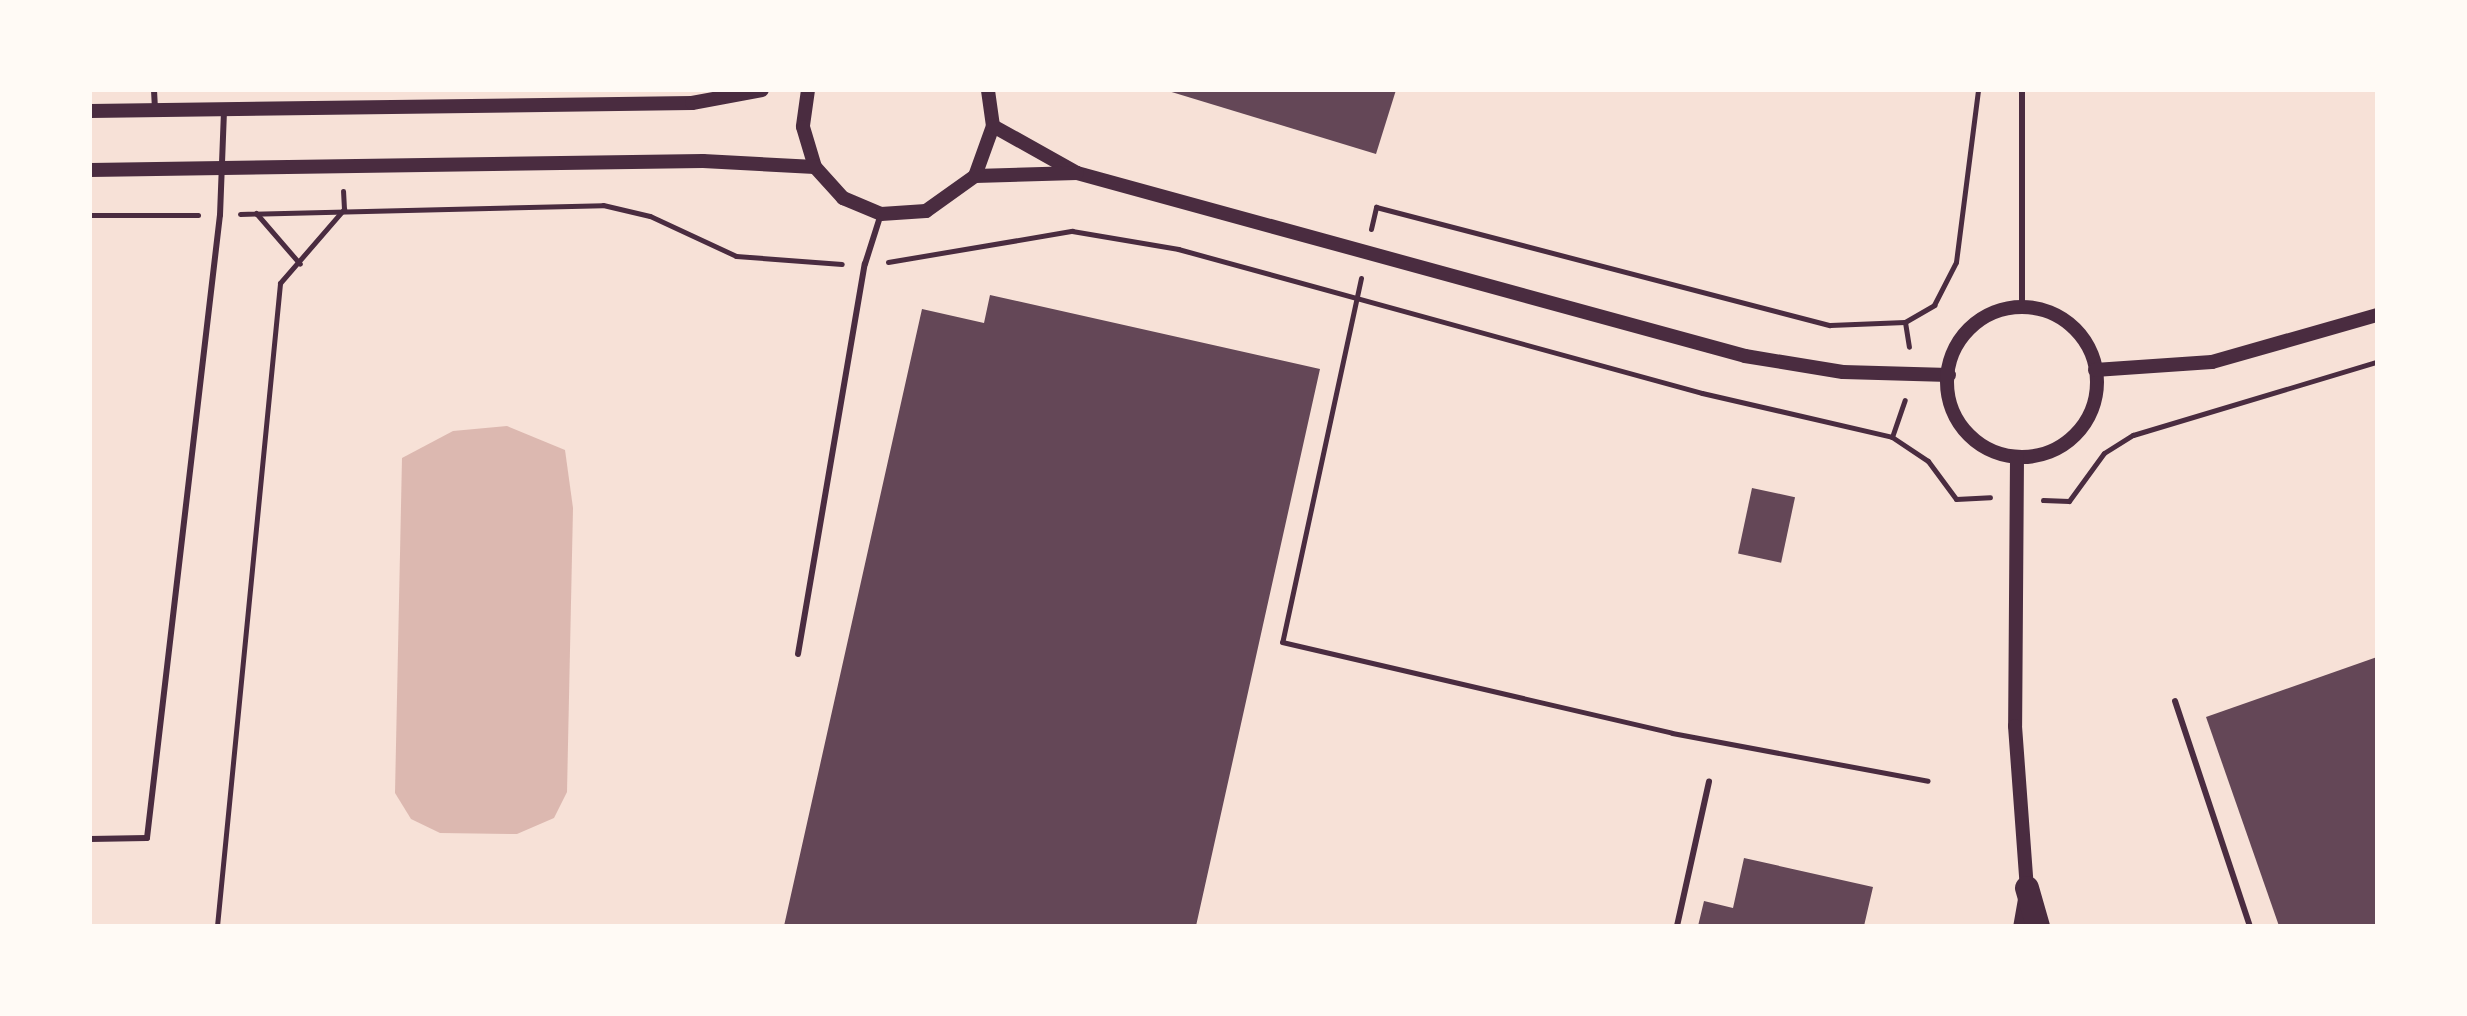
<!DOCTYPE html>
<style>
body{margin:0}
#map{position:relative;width:2467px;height:1016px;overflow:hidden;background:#f7e1d7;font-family:Overpass,sans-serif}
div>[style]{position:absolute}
.water>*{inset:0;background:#dcb8b0}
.building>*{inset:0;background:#644757;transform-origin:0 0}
.path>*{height:5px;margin:-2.5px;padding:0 2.5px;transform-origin:2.5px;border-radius:2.5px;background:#4a2c40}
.service>*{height:6px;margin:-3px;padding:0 3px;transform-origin:3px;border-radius:3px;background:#4a2c40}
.tertiary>*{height:14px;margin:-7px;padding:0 7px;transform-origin:7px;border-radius:7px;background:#4a2c40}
.tertiary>.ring{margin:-7px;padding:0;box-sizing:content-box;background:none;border:14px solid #4a2c40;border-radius:50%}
.motorway>*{height:24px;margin:-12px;padding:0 12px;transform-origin:12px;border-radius:12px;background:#4a2c40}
span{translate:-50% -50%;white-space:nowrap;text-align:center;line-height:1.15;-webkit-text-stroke:6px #fffaf5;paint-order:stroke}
.frame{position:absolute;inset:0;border:92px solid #fffaf5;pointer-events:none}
</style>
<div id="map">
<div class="water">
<div style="clip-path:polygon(507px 426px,565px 450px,573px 508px,567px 792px,554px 818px,517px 834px,440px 833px,411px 819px,395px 793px,402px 458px,453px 431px)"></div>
</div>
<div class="building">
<div style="clip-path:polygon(1165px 90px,1396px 90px,1376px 154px)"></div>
<div style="clip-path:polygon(990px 295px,1320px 369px,1196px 926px,784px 926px,922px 309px,984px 323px)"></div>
<div style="left:1752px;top:488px;width:44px;height:67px;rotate:12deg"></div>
<div style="clip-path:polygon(2377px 657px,2377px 926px,2279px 926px,2206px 717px)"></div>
<div style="clip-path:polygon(1744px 858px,1873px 887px,1864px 926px,1698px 926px,1704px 901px,1733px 908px)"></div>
</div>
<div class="path">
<div style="left:256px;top:213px;width:67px;rotate:49.2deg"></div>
<div style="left:240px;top:214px;width:363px;rotate:-1.4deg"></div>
<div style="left:603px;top:205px;width:48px;rotate:13.2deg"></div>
<div style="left:650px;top:216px;width:95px;rotate:24.9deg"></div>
<div style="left:736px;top:256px;width:106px;rotate:4.3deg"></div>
<div style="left:90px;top:215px;width:108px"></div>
<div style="left:1371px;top:229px;width:23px;rotate:-77deg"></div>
<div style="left:1376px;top:207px;width:469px;rotate:14.6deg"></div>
<div style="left:1830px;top:325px;width:75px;rotate:-2.3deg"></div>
<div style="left:1905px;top:322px;width:25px;rotate:81deg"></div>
<div style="left:888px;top:262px;width:187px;rotate:-9.6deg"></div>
<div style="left:1072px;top:231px;width:108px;rotate:9.6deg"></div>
<div style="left:1178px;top:249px;width:543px;rotate:15.37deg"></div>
<div style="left:1702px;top:393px;width:195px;rotate:13deg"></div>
<div style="left:1892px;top:437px;width:43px;rotate:33.7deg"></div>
<div style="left:1928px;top:461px;width:47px;rotate:53.6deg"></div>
<div style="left:1956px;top:499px;width:34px;rotate:-3deg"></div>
<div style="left:1361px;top:278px;width:372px;rotate:102.2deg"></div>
<div style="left:1282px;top:642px;width:400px;rotate:13.1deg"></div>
<div style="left:1672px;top:733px;width:260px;rotate:10.6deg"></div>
<div style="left:1905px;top:322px;width:34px;rotate:-30deg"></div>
<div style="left:1934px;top:305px;width:48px;rotate:-62.9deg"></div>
<div style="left:1956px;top:262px;width:173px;rotate:-82.7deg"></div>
<div style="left:1892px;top:437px;width:39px;rotate:-71deg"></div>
<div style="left:2043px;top:500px;width:26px;rotate:2deg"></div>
<div style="left:2069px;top:501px;width:59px;rotate:-53.9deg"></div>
<div style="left:2104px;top:453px;width:34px;rotate:-32deg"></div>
<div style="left:2133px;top:435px;width:255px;rotate:-16.7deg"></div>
<div style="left:217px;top:926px;width:646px;rotate:-84.4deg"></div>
<div style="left:280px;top:283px;width:98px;rotate:-49.1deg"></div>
<div style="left:344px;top:209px;width:18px;rotate:-93deg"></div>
</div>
<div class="service">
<div style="left:154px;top:90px;width:20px;rotate:87deg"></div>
<div style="left:2022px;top:306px;width:216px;rotate:-90deg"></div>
<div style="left:798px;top:654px;width:396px;rotate:-80.3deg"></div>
<div style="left:865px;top:264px;width:52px;rotate:-72.3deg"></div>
<div style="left:2175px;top:701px;width:237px;rotate:71.6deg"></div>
<div style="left:90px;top:839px;width:57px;rotate:-1deg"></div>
<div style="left:147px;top:838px;width:627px;rotate:-83.32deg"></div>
<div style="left:220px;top:215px;width:105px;rotate:-87.8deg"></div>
<div style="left:1677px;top:926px;width:148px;rotate:-77.5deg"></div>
</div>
<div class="tertiary">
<div style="left:808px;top:90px;width:37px;rotate:98deg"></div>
<div style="left:803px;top:127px;width:42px;rotate:73.3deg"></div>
<div style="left:815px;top:167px;width:42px;rotate:47.9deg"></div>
<div style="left:843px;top:198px;width:41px;rotate:22.8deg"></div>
<div style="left:881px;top:214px;width:45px;rotate:-3.8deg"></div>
<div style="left:926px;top:211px;width:60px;rotate:-35.5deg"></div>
<div style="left:975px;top:176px;width:53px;rotate:-70.2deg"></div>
<div style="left:993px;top:126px;width:36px;rotate:-98deg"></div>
<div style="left:90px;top:111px;width:602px;rotate:-0.76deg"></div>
<div style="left:692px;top:103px;width:71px;rotate:-10.5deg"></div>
<div style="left:993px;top:126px;width:96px;rotate:29.2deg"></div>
<div style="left:1077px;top:173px;width:693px;rotate:15.32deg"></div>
<div style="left:1745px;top:356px;width:99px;rotate:9.3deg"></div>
<div style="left:1843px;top:372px;width:106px;rotate:1.6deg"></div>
<div style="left:90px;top:170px;width:613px;rotate:-0.84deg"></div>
<div style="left:703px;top:161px;width:112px;rotate:3.1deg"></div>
<div style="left:975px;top:176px;width:102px;rotate:-1.7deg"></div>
<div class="ring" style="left:1947px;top:307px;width:136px;height:136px"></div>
<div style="left:2095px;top:370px;width:117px;rotate:-3.9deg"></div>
<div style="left:2212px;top:362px;width:172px;rotate:-15.9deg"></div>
<div style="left:2017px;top:457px;width:269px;rotate:90.4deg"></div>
<div style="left:2015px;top:726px;width:162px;rotate:85.8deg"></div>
<div style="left:2027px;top:888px;width:39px;rotate:100deg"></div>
</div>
<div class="motorway">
<div style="left:2027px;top:888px;width:40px;rotate:74deg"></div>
</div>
<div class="frame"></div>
</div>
